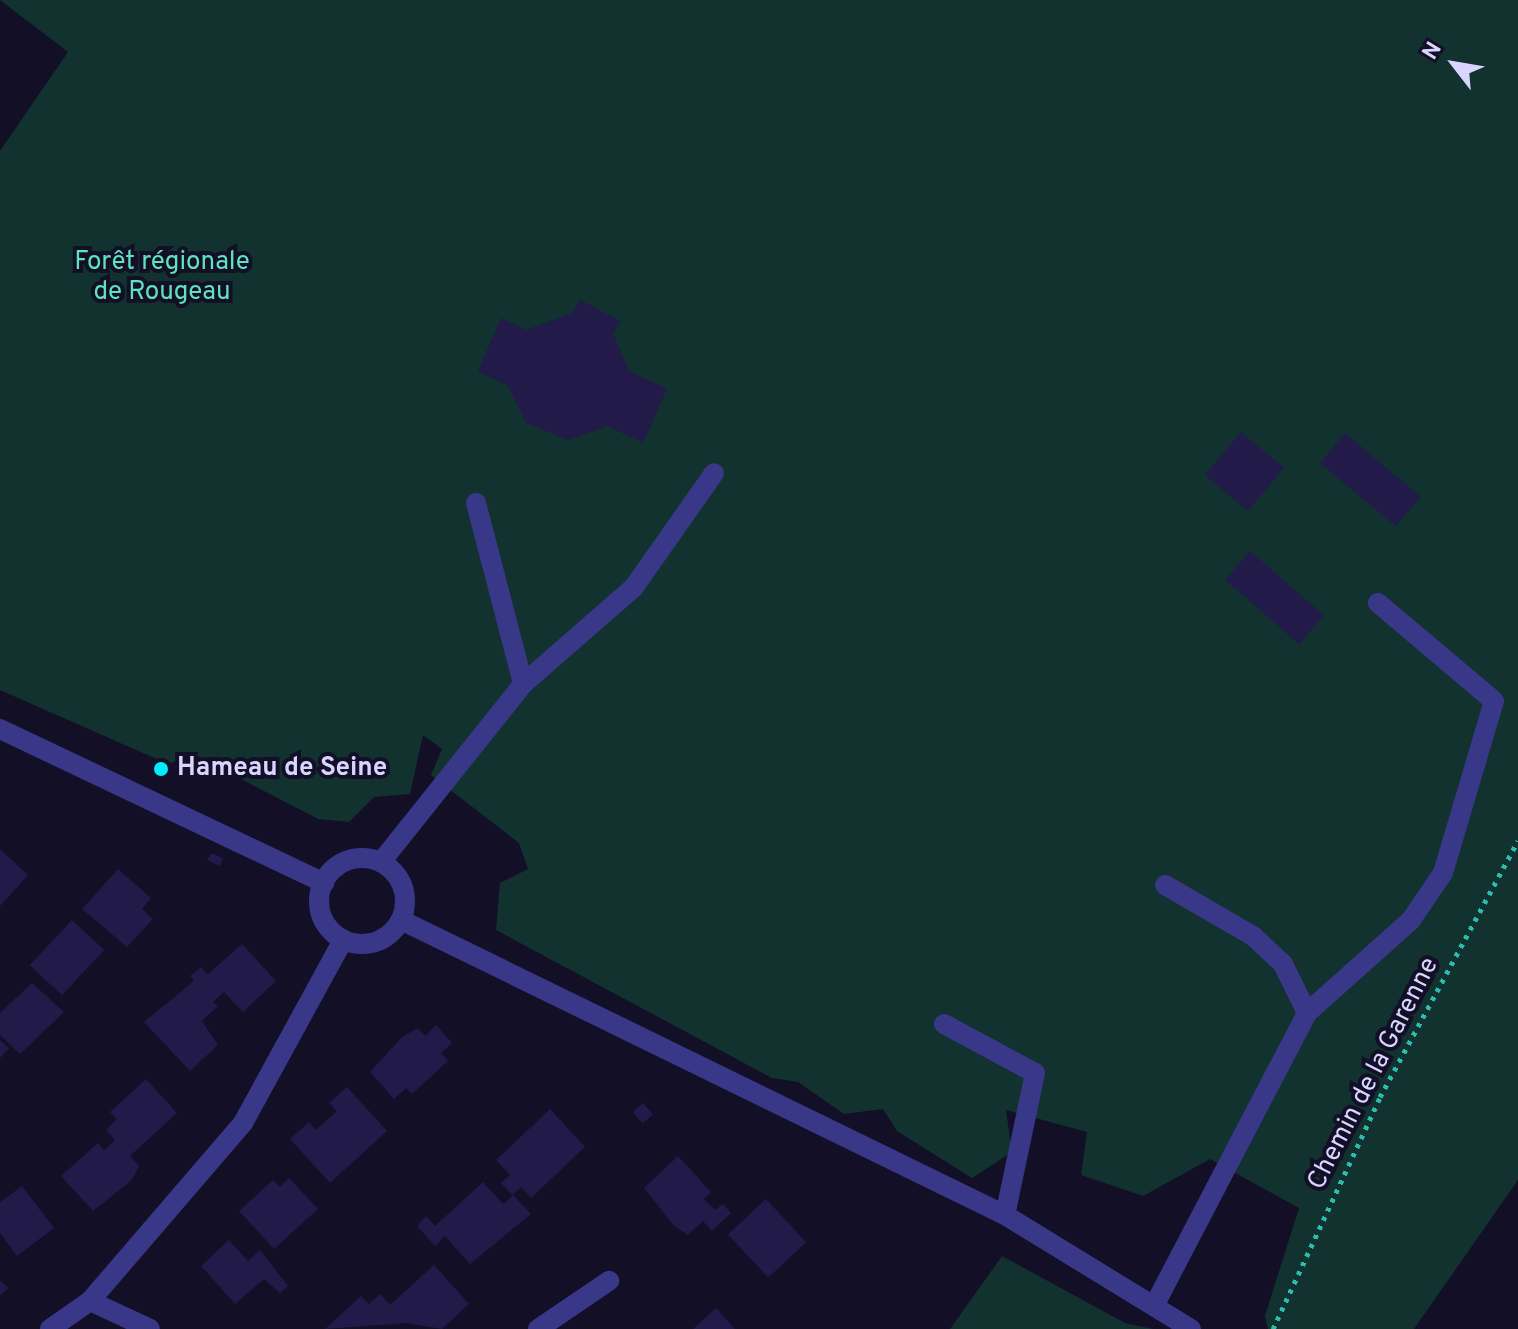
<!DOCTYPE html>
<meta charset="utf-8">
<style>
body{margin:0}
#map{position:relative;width:1518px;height:1329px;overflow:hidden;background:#120f27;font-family:Overpass,sans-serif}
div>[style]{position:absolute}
.green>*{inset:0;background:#123230}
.building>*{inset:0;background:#221a49;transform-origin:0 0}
.path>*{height:5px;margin-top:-2.5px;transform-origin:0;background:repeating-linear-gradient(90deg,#2cbcb0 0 4px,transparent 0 10px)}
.minor>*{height:20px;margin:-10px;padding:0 10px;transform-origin:10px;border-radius:10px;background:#393888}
.minor>.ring{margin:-10px;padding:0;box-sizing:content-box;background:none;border:20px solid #393888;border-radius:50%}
.dots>*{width:22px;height:22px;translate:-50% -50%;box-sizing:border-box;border:4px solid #120f27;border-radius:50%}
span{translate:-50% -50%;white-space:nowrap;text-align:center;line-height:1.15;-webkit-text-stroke:8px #120f27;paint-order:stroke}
.park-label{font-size:26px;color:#5de3be}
.poi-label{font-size:26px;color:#d9d5ff;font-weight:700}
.left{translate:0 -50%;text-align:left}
.street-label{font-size:26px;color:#d9d5ff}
.north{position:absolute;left:1414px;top:24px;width:80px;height:80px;-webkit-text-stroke:6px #120f27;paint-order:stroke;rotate:301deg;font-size:22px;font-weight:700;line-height:32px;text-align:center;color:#d9d5ff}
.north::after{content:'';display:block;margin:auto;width:28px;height:36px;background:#d9d5ff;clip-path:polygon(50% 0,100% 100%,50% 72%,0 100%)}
</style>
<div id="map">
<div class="green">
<div style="clip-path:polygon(0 0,1518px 0,1518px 1180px,1414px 1329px,1268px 1329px,1265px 1316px,1299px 1208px,1210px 1159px,1143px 1196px,1081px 1175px,1087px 1132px,1006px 1110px,1012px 1152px,972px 1178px,897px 1131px,883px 1109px,844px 1114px,798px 1082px,772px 1078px,496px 930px,500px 883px,528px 869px,519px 843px,431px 775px,442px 749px,423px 735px,410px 794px,374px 797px,349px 822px,318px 819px,195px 755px,168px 764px,0 690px,0 151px,68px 52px)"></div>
<div style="clip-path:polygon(1002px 1256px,1125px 1323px,1153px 1329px,950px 1329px)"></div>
</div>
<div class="building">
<div style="clip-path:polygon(580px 300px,621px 321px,613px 333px,629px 371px,667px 389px,643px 443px,608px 426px,568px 440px,526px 423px,508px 386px,478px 371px,501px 318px,526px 330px,572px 313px)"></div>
<div style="left:1241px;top:432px;width:56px;height:56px;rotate:40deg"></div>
<div style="left:1345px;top:433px;width:99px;height:39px;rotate:40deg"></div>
<div style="left:1250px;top:551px;width:98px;height:38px;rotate:41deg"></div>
<div style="clip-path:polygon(0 849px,28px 875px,0 906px)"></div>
<div style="clip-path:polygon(211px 853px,223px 858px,220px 866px,207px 860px)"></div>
<div style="clip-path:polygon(118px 869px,151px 898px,142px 909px,153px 919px,127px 947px,82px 909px)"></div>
<div style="left:72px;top:920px;width:44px;height:62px;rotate:43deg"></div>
<div style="clip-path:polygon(242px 944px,276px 981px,243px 1012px,224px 992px,213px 1002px,218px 1006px,202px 1021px,218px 1045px,190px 1071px,144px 1022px,194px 981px,190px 976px,201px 967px,208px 974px)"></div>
<div style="clip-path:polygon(32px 983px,64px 1012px,20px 1054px,0 1035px,0 1013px)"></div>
<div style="clip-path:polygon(436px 1025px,452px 1043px,441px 1053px,448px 1061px,412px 1094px,406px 1088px,394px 1099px,370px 1072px,402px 1037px,418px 1028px,425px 1036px)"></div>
<div style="clip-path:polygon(0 1040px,9px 1048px,0 1058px)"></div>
<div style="clip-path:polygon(146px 1079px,177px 1113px,130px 1156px,139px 1166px,132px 1180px,93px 1211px,61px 1176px,98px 1143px,104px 1150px,115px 1140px,106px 1130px,117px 1119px,110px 1112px)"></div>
<div style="clip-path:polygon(347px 1087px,387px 1131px,330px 1183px,290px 1139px,309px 1122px,316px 1130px,337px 1111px,329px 1103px)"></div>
<div style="left:643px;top:1103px;width:15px;height:14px;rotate:48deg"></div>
<div style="clip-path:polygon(550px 1109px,585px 1147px,531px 1198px,521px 1187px,512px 1195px,501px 1183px,510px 1175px,496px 1160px)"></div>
<div style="clip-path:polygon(678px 1156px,711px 1192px,704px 1199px,715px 1210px,723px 1204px,731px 1213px,712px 1231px,703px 1221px,688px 1235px,674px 1226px,644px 1188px)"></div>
<div style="clip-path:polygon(289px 1178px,318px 1209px,274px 1249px,239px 1211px,273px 1180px,280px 1187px)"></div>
<div style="clip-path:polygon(483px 1182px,503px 1204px,513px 1195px,531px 1214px,470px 1264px,445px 1236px,435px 1246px,417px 1226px,426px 1216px,435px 1226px)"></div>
<div style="clip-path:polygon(22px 1186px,54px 1228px,17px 1256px,0 1233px,0 1202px)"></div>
<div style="left:766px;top:1199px;width:59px;height:52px;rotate:47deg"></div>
<div style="clip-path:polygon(229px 1240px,248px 1261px,260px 1250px,288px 1286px,280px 1293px,264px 1279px,235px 1304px,201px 1266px)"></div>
<div style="clip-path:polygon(434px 1265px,469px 1304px,442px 1329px,407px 1323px,325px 1329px,361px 1296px,369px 1304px,380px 1294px,390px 1305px)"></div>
<div style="clip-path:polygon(0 1280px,8px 1288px,0 1296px)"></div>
<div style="clip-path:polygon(716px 1308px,735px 1329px,693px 1329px)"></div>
</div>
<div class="path">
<div style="left:1273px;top:1329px;width:255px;rotate:-65.2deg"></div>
<div style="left:1380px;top:1097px;width:291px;rotate:-61.7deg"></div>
</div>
<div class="minor">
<div style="left:476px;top:503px;width:187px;rotate:75.4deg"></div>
<div style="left:0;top:729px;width:359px;rotate:25.4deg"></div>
<div class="ring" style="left:319px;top:858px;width:66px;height:66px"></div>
<div style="left:381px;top:862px;width:228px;rotate:-51.4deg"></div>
<div style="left:523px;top:684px;width:147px;rotate:-41.1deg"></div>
<div style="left:634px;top:587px;width:139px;rotate:-54.9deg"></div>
<div style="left:1165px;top:885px;width:102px;rotate:30.1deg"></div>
<div style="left:1253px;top:936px;width:41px;rotate:43deg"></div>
<div style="left:1283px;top:964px;width:55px;rotate:63.9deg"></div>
<div style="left:401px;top:920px;width:672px;rotate:26.03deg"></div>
<div style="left:1005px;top:1215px;width:218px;rotate:31.5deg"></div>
<div style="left:944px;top:1024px;width:103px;rotate:28.3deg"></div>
<div style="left:1035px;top:1073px;width:145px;rotate:101.9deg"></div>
<div style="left:90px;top:1301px;width:66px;rotate:25deg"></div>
<div style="left:1155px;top:1304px;width:328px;rotate:-62.4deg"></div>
<div style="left:1307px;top:1013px;width:140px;rotate:-41.8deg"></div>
<div style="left:1411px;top:920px;width:57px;rotate:-55.8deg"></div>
<div style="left:1443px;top:873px;width:179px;rotate:-73.5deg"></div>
<div style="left:1494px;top:701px;width:152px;rotate:-139.8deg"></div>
<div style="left:50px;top:1329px;width:49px;rotate:-35deg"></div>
<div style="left:90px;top:1301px;width:235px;rotate:-49.3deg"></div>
<div style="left:243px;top:1123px;width:209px;rotate:-61.3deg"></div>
<div style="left:538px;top:1329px;width:86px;rotate:-34.1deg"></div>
</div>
<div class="dots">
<div style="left:161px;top:769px;background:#01ecff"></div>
</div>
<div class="park-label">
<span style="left:162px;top:278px">Forêt régionale<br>de Rougeau</span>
</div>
<div class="poi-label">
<span class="left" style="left:177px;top:769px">Hameau de Seine</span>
</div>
<div class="street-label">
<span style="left:1374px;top:1074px;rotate:-63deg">Chemin de la Garenne</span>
</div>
<div class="north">N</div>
</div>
